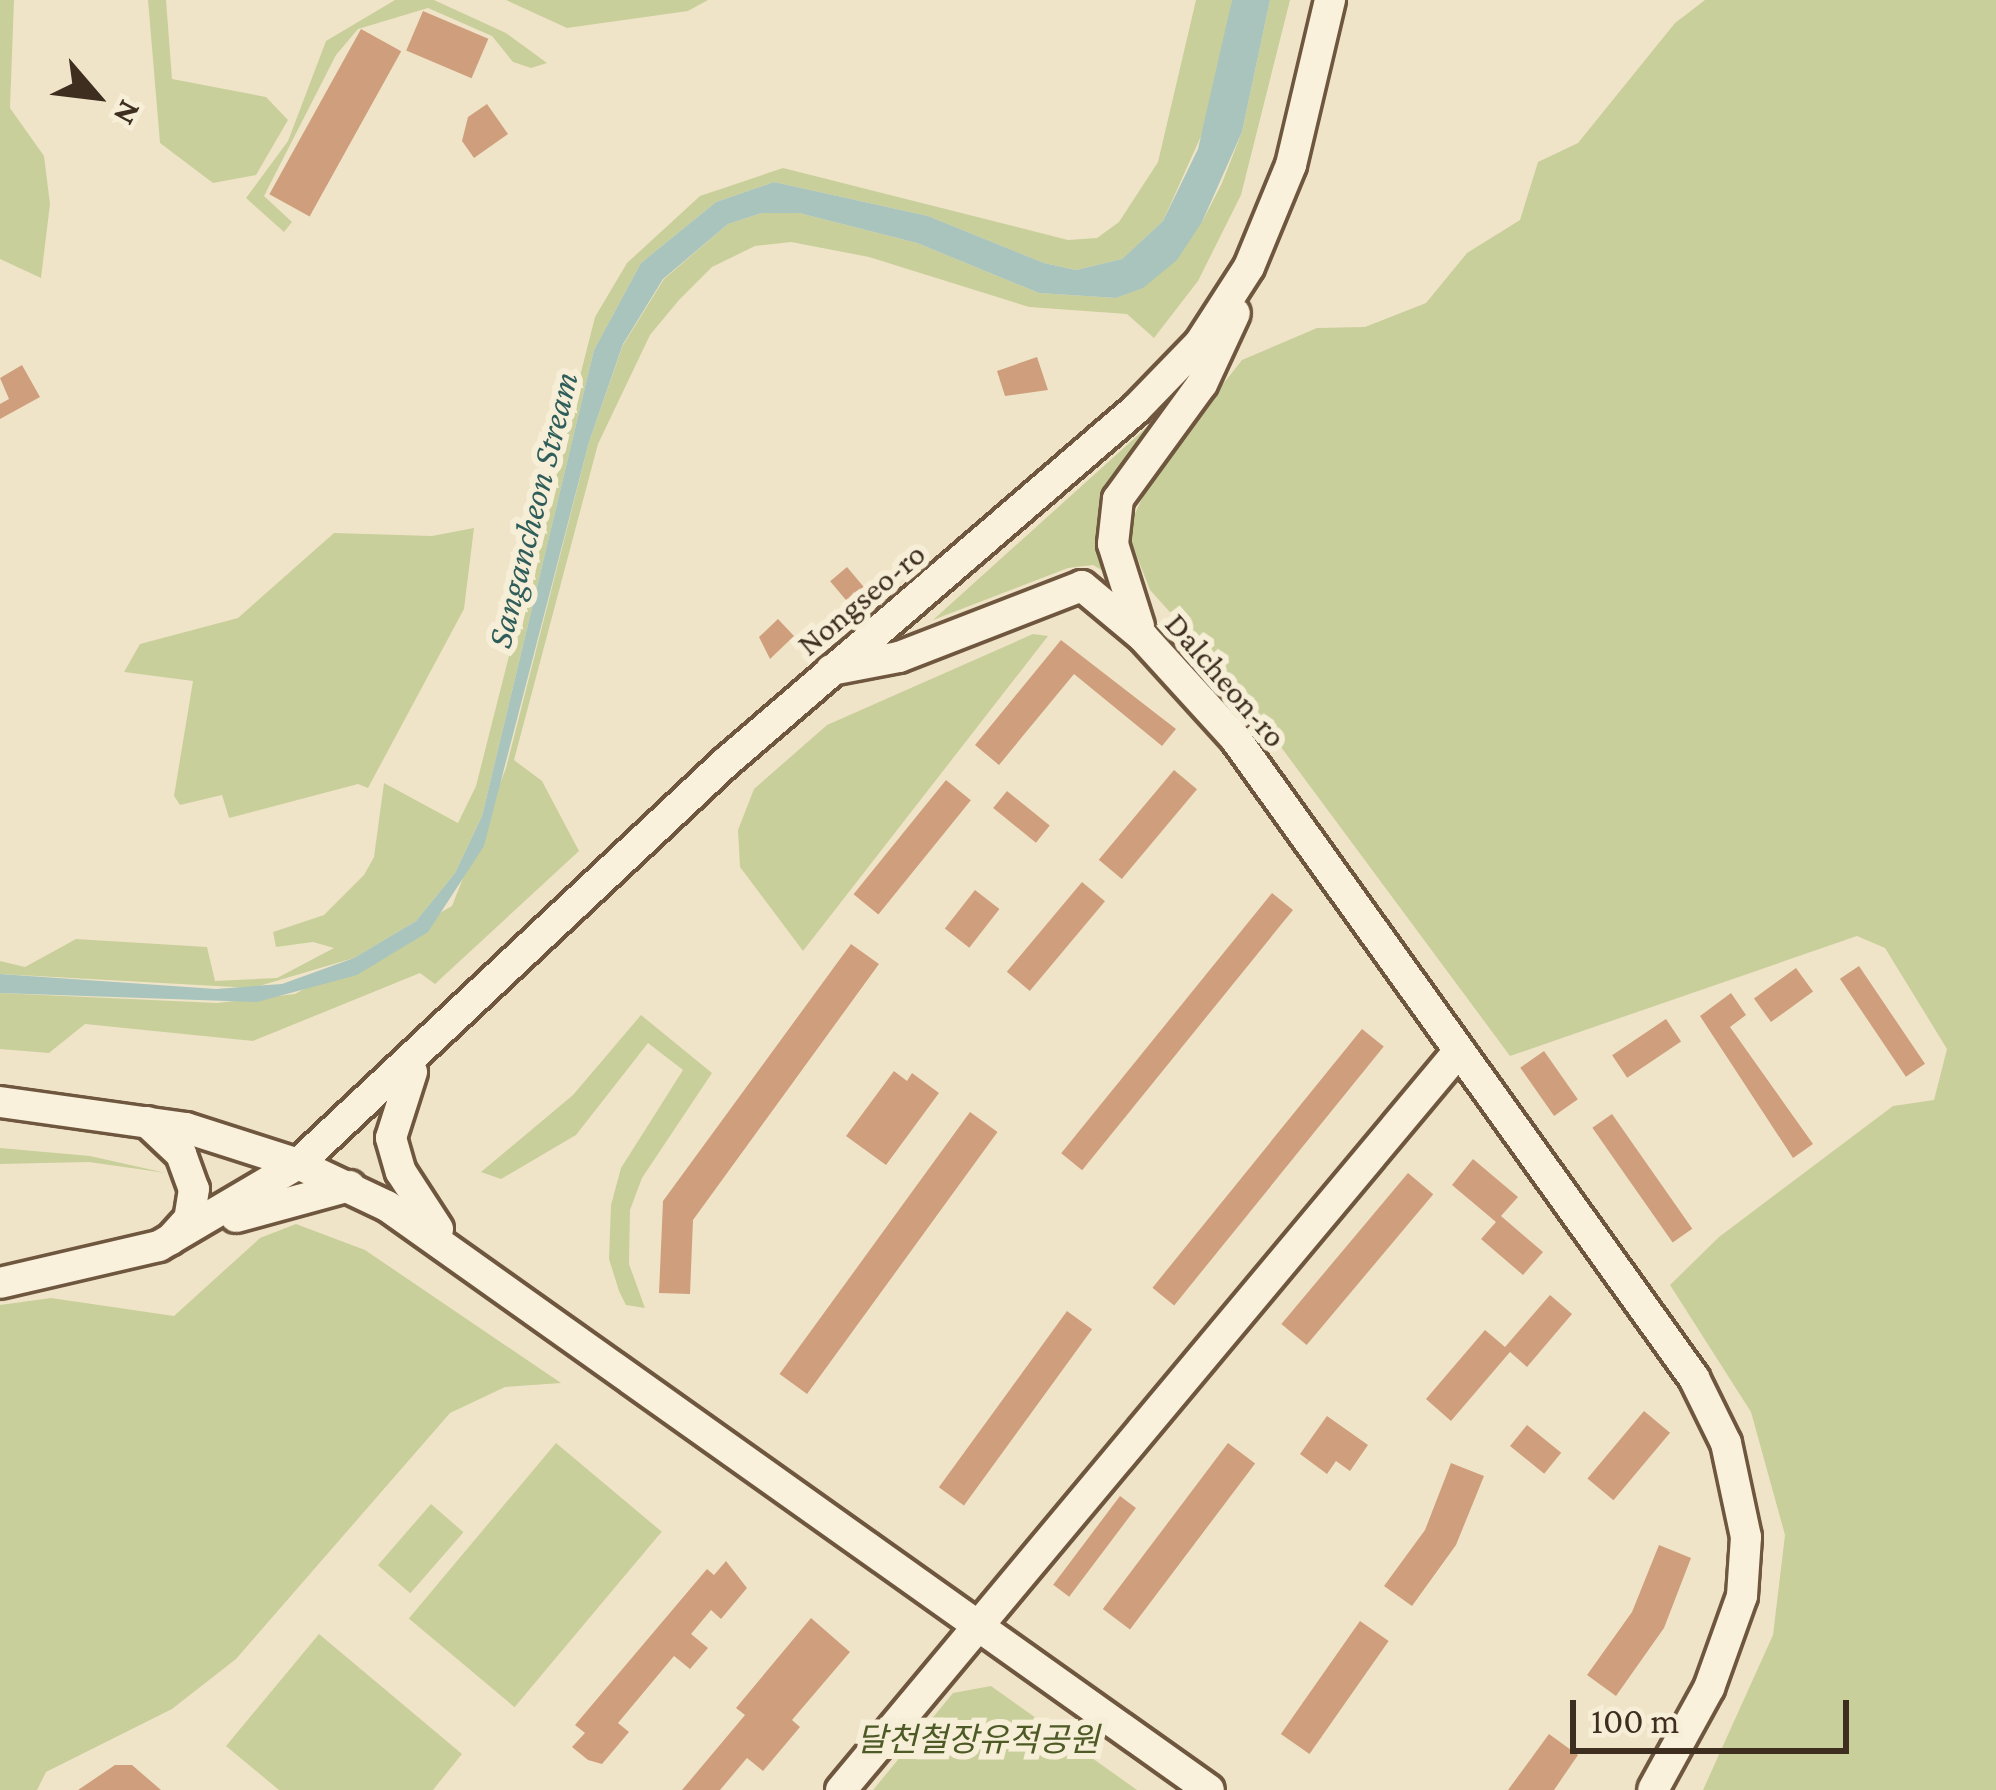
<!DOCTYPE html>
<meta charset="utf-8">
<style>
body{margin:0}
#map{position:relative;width:1996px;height:1790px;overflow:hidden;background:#f0e4c8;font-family:"Crimson Pro","Noto Sans KR",serif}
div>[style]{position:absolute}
.green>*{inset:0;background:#c9cf9b;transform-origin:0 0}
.water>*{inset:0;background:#a9c4bc}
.building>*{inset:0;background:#cf9f7d;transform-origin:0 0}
.roads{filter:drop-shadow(3px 0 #6f573f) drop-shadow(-3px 0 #6f573f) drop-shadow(0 3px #6f573f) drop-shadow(0 -3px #6f573f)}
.secondary>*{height:30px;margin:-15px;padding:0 15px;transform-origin:15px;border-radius:15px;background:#faf1dc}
span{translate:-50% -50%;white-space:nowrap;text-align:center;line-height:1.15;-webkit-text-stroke:12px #f7eed8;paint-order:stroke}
.street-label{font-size:33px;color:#3d2e20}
.park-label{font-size:33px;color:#4d5a26;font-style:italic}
.water-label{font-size:36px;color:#2f5d5a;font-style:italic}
.north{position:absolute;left:36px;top:36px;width:120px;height:120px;-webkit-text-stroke:9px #f7eed8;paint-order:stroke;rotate:118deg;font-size:33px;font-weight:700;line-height:48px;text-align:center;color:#3d2e20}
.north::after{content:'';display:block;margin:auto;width:42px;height:54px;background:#3d2e20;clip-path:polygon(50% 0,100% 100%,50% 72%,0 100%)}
.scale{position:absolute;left:1570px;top:1700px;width:279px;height:54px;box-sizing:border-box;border:6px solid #3d2e20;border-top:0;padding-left:15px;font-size:36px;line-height:42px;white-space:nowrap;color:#3d2e20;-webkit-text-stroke:9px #f7eed8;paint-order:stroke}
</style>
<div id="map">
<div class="green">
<div style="clip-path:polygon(0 0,14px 0,10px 108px,44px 156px,50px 204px,41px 278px,0 259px)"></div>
<div style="clip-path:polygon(148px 0,166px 0,172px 79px,266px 97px,288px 120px,256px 175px,213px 183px,160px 143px)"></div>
<div style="clip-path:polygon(395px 0,434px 0,506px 33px,547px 63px,531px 68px,513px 62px,492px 36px,428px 8px,358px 29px,336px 55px,264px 196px,292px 222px,284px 232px,246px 198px,288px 141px,326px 41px)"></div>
<div style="clip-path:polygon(506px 0,708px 0,688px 11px,567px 28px)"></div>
<div style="clip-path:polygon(1196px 0,1232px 0,1210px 116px,1163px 221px,1122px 259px,1076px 270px,1044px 263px,928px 216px,774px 182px,716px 202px,641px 263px,594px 350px,482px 816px,455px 873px,416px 921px,354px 958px,252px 988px,0 974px,0 961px,25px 967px,76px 939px,207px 947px,215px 981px,277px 978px,334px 948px,313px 942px,276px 947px,273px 932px,324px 915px,364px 875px,374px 857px,384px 783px,458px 823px,476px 786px,595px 317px,627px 263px,700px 196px,783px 168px,1068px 240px,1097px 238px,1119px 222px,1158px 162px)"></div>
<div style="clip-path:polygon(1270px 0,1290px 0,1241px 195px,1198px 281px,1154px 338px,1127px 314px,1029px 307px,869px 257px,791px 242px,755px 246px,712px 267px,679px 300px,650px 335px,598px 444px,514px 760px,542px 781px,579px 851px,435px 984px,420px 973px,253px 1041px,85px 1024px,49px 1053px,0 1049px,0 993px,217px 1003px,295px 994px,452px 906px,506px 768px,589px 442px,623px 345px,664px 279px,728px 224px,762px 213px,799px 213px,917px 243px,1039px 293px,1116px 298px,1142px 288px,1202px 222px,1222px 183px,1242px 132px)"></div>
<div style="clip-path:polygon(1705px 0,1996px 0,1996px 1790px,1703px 1790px,1773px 1635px,1785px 1535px,1751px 1412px,1670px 1285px,1719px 1237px,1893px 1106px,1934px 1100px,1947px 1049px,1885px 948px,1857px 936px,1510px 1056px,1232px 681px,1150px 590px,1127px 531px,1155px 470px,1242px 360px,1317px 328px,1365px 327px,1426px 303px,1467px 253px,1520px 220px,1538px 162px,1578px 143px,1675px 23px)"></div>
<div style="clip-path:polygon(1157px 418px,1124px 466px,1110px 575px,1093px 565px,1068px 568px,933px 620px)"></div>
<div style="clip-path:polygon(474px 528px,464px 609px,368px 788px,358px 784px,229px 818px,222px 795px,180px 805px,174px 796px,193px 681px,124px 672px,140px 644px,238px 618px,334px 533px,432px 536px)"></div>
<div style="clip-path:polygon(1033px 634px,1048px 636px,803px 951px,740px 867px,738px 830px,754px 789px,827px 725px)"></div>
<div style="clip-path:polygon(641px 1015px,712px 1073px,642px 1178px,630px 1210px,629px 1264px,645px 1308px,626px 1305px,619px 1291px,609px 1259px,611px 1205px,621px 1168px,683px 1070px,648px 1043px,576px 1135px,501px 1179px,481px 1172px,573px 1095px)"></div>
<div style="clip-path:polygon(0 1148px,90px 1156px,166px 1173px,89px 1162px,0 1164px)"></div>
<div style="clip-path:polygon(296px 1224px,365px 1250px,561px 1383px,505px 1387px,450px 1413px,236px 1659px,172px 1709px,46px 1772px,37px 1790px,0 1790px,0 1305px,51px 1298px,174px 1316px,260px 1238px)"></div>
<div style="left:556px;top:1443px;width:138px;height:229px;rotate:40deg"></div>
<div style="left:431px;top:1504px;width:43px;height:81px;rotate:41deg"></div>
<div style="clip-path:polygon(319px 1634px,462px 1754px,433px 1790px,279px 1790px,226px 1746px)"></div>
<div style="clip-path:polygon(991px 1686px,1137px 1790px,873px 1790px,953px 1693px)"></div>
</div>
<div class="water">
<div style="clip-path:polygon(1232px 0,1270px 0,1242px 132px,1202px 222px,1177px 260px,1143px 288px,1116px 298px,1039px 293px,917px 243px,799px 213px,762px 213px,728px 224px,663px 279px,623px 344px,589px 442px,484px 846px,428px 932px,357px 975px,257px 1002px,0 993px,0 974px,216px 989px,282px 984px,354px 958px,416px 921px,455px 873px,482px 816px,594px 350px,641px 263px,716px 202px,774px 182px,928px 216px,1044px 263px,1076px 270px,1122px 259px,1163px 221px,1198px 149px)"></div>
</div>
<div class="building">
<div style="left:423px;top:11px;width:71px;height:43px;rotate:23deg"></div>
<div style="left:361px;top:29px;width:46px;height:189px;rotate:29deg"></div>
<div style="clip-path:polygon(487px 104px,508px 134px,474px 158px,462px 141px,468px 117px)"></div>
<div style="clip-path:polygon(1037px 357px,1048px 390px,1005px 396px,997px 371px)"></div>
<div style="clip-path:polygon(22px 365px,40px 397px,0 419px,0 404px,9px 399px,0 378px)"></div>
<div style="left:847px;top:567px;width:35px;height:22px;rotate:50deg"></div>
<div style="clip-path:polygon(778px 619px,794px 636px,770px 659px,759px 637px)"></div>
<div style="clip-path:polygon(1061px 640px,1176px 729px,1162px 746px,1074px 674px,999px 765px,975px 745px)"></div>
<div style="left:1174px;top:770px;width:30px;height:117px;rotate:40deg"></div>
<div style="left:946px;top:780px;width:32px;height:147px;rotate:39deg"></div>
<div style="left:1007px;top:791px;width:55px;height:22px;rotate:39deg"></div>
<div style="left:1082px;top:882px;width:30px;height:117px;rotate:40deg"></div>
<div style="left:975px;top:890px;width:31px;height:49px;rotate:38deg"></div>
<div style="left:1272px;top:893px;width:27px;height:335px;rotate:39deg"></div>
<div style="clip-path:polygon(851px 944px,879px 964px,693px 1220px,690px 1294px,659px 1293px,663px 1201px)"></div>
<div style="left:1859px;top:966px;width:118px;height:23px;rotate:56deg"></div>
<div style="left:1796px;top:968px;width:29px;height:52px;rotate:54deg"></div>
<div style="clip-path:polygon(1731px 993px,1746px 1015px,1730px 1027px,1813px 1144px,1793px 1158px,1700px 1016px)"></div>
<div style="left:1666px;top:1019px;width:27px;height:65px;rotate:56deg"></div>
<div style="left:1362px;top:1029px;width:28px;height:333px;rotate:39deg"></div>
<div style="left:1544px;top:1051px;width:59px;height:29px;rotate:55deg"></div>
<div style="clip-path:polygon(894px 1071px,907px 1081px,912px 1073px,939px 1093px,886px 1165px,846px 1136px)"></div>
<div style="left:970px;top:1112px;width:34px;height:324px;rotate:36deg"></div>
<div style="left:1612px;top:1114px;width:140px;height:24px;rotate:55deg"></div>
<div style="clip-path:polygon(1473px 1159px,1518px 1197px,1501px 1216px,1543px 1252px,1523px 1275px,1481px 1239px,1496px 1222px,1452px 1185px)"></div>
<div style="left:1408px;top:1173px;width:33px;height:197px;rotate:40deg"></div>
<div style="clip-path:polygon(1550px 1295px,1572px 1314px,1527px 1367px,1510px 1352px,1451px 1421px,1426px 1399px,1485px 1330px,1505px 1347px)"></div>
<div style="left:1067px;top:1311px;width:31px;height:218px;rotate:36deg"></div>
<div style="left:1644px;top:1411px;width:34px;height:88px;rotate:40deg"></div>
<div style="clip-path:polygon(1327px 1416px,1368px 1445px,1350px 1471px,1336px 1461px,1327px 1474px,1300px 1454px)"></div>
<div style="left:1527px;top:1425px;width:44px;height:27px;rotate:39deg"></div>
<div style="left:1228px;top:1443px;width:34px;height:208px;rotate:37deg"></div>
<div style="clip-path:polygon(1451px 1463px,1484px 1476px,1456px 1545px,1412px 1606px,1384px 1586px,1425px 1530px)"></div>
<div style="left:1120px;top:1496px;width:20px;height:111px;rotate:37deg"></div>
<div style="clip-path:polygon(1659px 1545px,1691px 1558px,1664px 1628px,1616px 1696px,1587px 1675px,1632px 1612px)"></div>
<div style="clip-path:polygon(726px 1561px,747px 1588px,721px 1619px,711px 1610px,691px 1634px,708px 1648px,690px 1669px,674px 1656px,618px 1723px,629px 1732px,602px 1764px,588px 1760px,572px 1747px,585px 1733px,575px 1725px,707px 1569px,714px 1575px)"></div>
<div style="clip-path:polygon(811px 1618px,850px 1652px,792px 1720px,800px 1727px,763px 1771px,747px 1758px,720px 1790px,682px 1790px,745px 1715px,736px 1708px)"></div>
<div style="left:1360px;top:1621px;width:35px;height:138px;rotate:35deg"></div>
<div style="clip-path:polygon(1549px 1734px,1578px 1755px,1554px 1790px,1508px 1790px)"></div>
<div style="clip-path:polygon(115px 1765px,132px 1765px,161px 1790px,78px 1790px)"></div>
</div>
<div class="roads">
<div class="secondary">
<div style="left:1139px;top:626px;width:86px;rotate:-107.6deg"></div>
<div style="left:1113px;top:544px;width:45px;rotate:-83.7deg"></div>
<div style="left:1118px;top:499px;width:142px;rotate:-53.9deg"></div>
<div style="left:1202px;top:384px;width:78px;rotate:-65.1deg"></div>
<div style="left:831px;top:670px;width:69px;rotate:-10.8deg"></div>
<div style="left:899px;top:657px;width:196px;rotate:-21.2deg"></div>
<div style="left:1082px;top:586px;width:80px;rotate:39.9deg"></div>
<div style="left:1143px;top:637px;width:137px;rotate:47.7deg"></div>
<div style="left:1235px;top:738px;width:788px;rotate:54.35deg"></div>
<div style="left:1694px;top:1378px;width:72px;rotate:63.8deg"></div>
<div style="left:1726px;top:1443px;width:96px;rotate:78deg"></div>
<div style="left:1746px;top:1537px;width:59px;rotate:93.9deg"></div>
<div style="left:1742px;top:1596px;width:98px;rotate:109.7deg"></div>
<div style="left:1709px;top:1688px;width:116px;rotate:118.8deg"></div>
<div style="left:412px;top:1072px;width:69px;rotate:107.7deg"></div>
<div style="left:391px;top:1138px;width:35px;rotate:74deg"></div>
<div style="left:401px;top:1172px;width:68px;rotate:57deg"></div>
<div style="left:0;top:1102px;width:188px;rotate:8deg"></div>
<div style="left:186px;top:1128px;width:118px;rotate:17.8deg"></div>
<div style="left:298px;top:1164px;width:98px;rotate:25.3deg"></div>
<div style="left:387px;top:1206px;width:1008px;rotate:35.39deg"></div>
<div style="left:147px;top:1122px;width:47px;rotate:43.3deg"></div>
<div style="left:181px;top:1154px;width:37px;rotate:70deg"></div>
<div style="left:194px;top:1189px;width:30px;rotate:99deg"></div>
<div style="left:189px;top:1219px;width:28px;rotate:132deg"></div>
<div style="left:236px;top:1217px;width:118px;rotate:-15.2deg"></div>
<div style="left:0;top:1283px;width:163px;rotate:-13.1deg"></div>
<div style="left:159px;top:1246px;width:161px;rotate:-30.5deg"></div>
<div style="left:298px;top:1164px;width:586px;rotate:-43.2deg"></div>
<div style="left:725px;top:763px;width:542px;rotate:-40.74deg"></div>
<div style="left:1136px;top:409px;width:92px;rotate:-45.9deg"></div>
<div style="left:1200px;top:343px;width:90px;rotate:-57.2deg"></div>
<div style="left:1249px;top:267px;width:110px;rotate:-67.6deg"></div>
<div style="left:1291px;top:165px;width:170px;rotate:-76.7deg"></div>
<div style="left:841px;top:1790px;width:963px;rotate:-50.1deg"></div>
</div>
</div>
<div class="street-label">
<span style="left:861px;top:599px;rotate:-40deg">Nongseo-ro</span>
<span style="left:1226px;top:680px;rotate:49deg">Dalcheon-ro</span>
</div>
<div class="park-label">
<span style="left:978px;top:1740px">달천철장유적공원</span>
</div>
<div class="water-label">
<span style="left:533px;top:510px;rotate:-76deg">Sangancheon Stream</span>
</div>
<div class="north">N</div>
<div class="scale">100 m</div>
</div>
